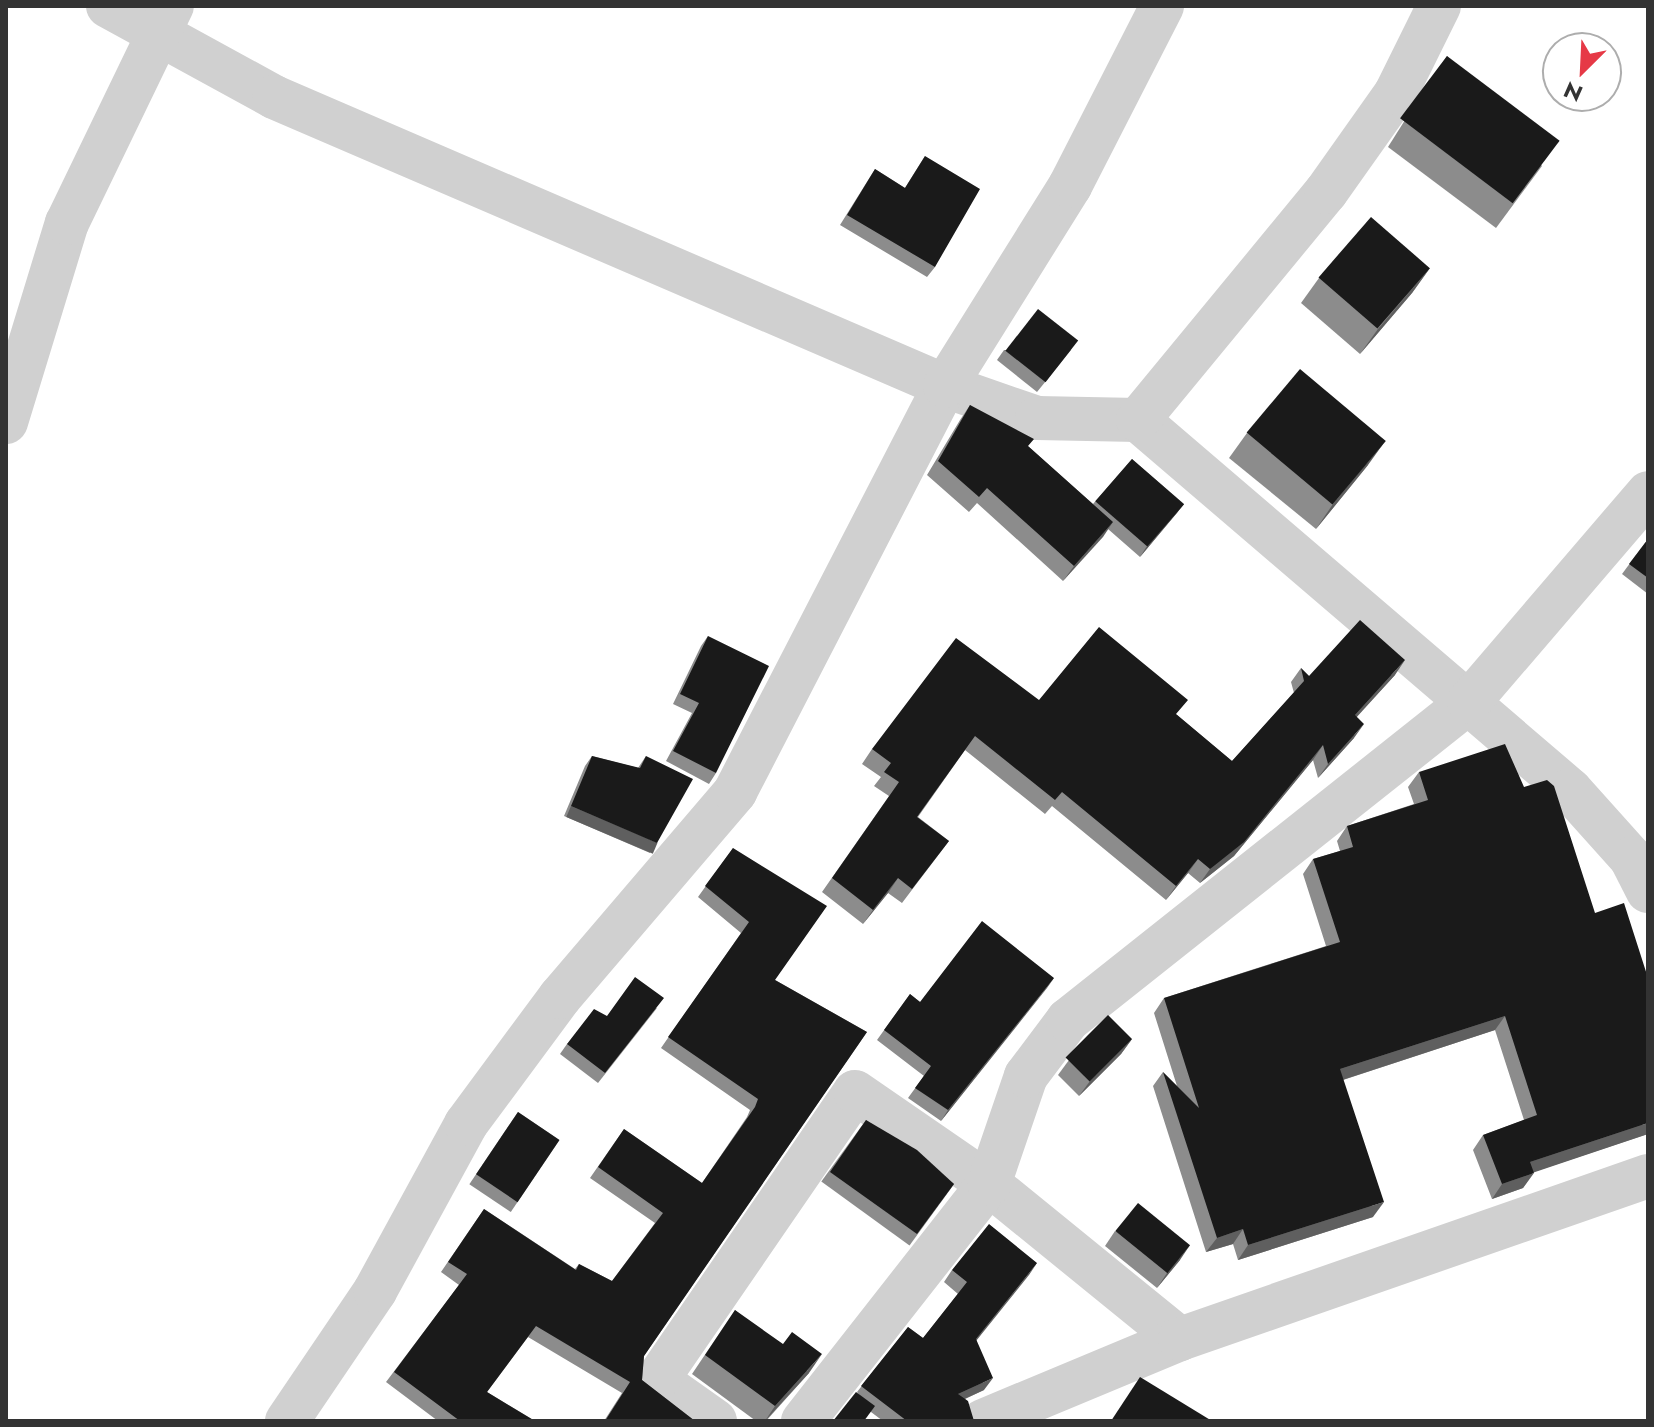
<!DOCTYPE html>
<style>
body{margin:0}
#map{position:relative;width:1654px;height:1427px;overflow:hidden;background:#fff;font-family:Jost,sans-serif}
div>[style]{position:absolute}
.street>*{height:44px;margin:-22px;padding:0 22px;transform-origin:22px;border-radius:22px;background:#d0d0d0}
.wall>*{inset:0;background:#8c8c8c;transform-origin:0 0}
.shaded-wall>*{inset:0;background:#5f5f5f;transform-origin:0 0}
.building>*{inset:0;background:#1a1a1a;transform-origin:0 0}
span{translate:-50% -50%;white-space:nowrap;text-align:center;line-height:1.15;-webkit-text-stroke:8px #fff;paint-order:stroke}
.frame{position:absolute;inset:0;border:8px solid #333;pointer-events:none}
.north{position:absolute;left:1542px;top:32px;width:80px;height:80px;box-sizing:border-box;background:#fff;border:2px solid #adadad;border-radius:50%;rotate:204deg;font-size:22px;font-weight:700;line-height:32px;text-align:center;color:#333}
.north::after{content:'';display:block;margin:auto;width:28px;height:36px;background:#e63946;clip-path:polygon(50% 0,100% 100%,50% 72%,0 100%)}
</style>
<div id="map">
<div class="street">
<div style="left:108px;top:6px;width:189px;rotate:28.7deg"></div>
<div style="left:274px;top:97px;width:731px;rotate:23.3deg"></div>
<div style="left:945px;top:386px;width:97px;rotate:19.2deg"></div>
<div style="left:1037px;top:418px;width:101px;rotate:1.1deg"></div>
<div style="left:1138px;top:420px;width:569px;rotate:40.58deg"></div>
<div style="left:1570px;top:790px;width:91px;rotate:48.1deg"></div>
<div style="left:1631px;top:858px;width:37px;rotate:63deg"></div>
<div style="left:1138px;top:420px;width:296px;rotate:-50.5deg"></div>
<div style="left:1326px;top:192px;width:121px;rotate:-54.7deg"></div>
<div style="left:1396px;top:93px;width:97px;rotate:-63.7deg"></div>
<div style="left:6px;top:422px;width:208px;rotate:-73deg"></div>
<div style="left:67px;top:223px;width:241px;rotate:-64.2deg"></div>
<div style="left:287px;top:1421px;width:157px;rotate:-55.9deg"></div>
<div style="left:375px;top:1291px;width:190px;rotate:-61.4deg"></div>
<div style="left:466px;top:1124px;width:158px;rotate:-53.5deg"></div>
<div style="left:560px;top:997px;width:270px;rotate:-49.5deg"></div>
<div style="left:735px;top:792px;width:457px;rotate:-62.7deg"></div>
<div style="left:945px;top:386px;width:236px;rotate:-58deg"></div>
<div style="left:1070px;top:186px;width:202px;rotate:-62.9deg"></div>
<div style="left:715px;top:1421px;width:71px;rotate:-144.7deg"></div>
<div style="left:657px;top:1380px;width:349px;rotate:-55.5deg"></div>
<div style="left:855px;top:1092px;width:163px;rotate:34.5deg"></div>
<div style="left:989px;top:1184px;width:246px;rotate:39.1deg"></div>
<div style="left:803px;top:1421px;width:301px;rotate:-51.9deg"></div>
<div style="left:989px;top:1184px;width:114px;rotate:-71.1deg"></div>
<div style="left:1026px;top:1076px;width:70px;rotate:-53.1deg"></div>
<div style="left:1068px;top:1020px;width:512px;rotate:-38.42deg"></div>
<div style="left:1469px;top:702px;width:275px;rotate:-49.4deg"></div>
<div style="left:983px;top:1421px;width:213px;rotate:-22.6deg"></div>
<div style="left:1180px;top:1339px;width:496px;rotate:-19.2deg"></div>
</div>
<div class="wall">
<div style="clip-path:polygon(1447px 56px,1542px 166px,1496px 228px,1388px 147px,1429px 82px)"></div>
<div style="clip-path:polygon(925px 156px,935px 267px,927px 277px,840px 225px,875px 169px,905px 188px)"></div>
<div style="clip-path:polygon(1430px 268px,1412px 293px,1360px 354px,1301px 303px,1319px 278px)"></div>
<div style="clip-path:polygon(1004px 350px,1071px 350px,1037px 392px,997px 360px)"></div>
<div style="clip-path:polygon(970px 405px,1029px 447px,1093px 504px,1132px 459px,1184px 504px,1176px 514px,1140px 557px,1108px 529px,1063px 581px,977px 503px,969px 512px,927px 475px,960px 420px)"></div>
<div style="clip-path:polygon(1247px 433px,1368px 465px,1316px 529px,1229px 458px)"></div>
<div style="clip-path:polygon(1648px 539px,1648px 594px,1622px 574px)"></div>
<div style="clip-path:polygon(708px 636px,716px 773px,709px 784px,666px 761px,692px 713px,673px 704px,701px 646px)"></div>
<div style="clip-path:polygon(1301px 668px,1309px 676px,1395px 675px,1356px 717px,1354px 738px,1318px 778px,1313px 760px,1234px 856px,1200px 883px,1188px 873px,1166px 900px,1052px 806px,1045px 814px,965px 750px,918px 817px,949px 841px,902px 903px,888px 893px,863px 924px,822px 892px,889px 796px,874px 786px,881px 777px,862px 764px,872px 749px,1039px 700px,1177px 715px,1232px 761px,1294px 693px,1291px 682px)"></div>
<div style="clip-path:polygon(592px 756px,638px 768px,646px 756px,650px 853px,564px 816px,585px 766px)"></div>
<div style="clip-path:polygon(1419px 772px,1648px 1134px,1533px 1172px,1523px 1188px,1492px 1199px,1473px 1150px,1483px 1135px,1524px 1120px,1495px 1030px,1343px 1080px,1373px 1217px,1238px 1260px,1233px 1244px,1206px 1252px,1153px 1086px,1163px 1072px,1177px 1086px,1154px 1013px,1164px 998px,1326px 946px,1303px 874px,1313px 859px,1340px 851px,1337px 841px,1347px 826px,1414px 804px,1408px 787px)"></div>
<div style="clip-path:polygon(733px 848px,775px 980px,867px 1032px,644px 1356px,642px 1380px,695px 1421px,604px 1421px,622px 1393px,528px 1337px,487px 1392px,535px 1421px,438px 1421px,386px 1382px,459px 1285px,441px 1272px,484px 1209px,575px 1269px,579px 1264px,612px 1281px,655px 1223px,590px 1178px,624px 1129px,702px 1183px,747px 1117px,750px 1110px,661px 1048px,741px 933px,698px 897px)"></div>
<div style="clip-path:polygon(1054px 978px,941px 1121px,908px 1098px,924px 1076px,877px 1040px,910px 994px,920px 1002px)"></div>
<div style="clip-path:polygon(657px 1008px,598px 1083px,560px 1054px,567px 1044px,607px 1016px)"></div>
<div style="clip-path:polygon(1132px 1039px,1121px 1054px,1079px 1096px,1058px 1075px,1069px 1060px)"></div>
<div style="left:518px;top:1112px;width:50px;height:87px;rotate:34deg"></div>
<div style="left:866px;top:1120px;width:109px;height:76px;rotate:36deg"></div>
<div style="clip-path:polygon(1115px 1231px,1180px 1260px,1157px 1288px,1105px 1246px)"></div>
<div style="clip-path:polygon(1037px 1263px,976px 1340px,984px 1390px,965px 1399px,974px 1421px,883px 1421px,871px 1412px,857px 1392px,908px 1327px,923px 1338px,958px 1294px,944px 1282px,952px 1270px)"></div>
<div style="clip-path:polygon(735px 1310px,809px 1373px,766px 1421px,756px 1421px,692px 1374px)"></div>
</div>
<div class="shaded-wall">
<div style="clip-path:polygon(1430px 268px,1412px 293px,1360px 354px,1378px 329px)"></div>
<div style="clip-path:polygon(1386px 440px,1368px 465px,1316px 529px,1333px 504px)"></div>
<div style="clip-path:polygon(1184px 504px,1176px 514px,1140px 557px,1147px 546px)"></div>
<div style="clip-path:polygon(1113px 522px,1103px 537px,1063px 581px,1074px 566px)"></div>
<div style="clip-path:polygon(1405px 660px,1395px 675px,1345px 730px,1355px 715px)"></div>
<div style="clip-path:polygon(1364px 724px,1354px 738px,1318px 778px,1328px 764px)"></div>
<div style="clip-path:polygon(1323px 745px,1313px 760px,1234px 856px,1200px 883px,1210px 869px)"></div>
<div style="left:571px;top:806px;width:94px;height:12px;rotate:23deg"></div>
<div style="clip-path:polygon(1198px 859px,1188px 873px,1166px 900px,1176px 886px)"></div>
<div style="clip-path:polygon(898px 878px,888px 893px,863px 924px,873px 910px)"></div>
<div style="clip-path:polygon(1054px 978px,1047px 988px,941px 1121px,948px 1110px)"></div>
<div style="clip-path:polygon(1505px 1016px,1495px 1030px,1330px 1084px,1340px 1069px)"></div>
<div style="clip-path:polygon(1132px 1039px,1121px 1054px,1079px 1096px,1090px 1081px)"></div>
<div style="clip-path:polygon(1648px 1123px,1648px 1134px,1520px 1177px,1530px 1162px)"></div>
<div style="clip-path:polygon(1534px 1173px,1523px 1188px,1492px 1199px,1502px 1184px)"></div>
<div style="clip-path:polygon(1384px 1202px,1373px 1217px,1238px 1260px,1248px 1245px)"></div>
<div style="clip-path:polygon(1243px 1229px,1233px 1244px,1206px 1252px,1217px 1238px)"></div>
<div style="clip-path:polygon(1190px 1245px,1180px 1260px,1157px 1288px,1167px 1273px)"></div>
<div style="clip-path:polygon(1037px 1263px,1029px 1275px,968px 1351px,976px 1339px)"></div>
<div style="clip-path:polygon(822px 1354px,809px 1373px,765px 1421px,775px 1406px)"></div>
<div style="clip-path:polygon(993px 1378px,984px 1390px,949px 1406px,958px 1394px)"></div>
</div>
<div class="building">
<div style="left:1447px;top:56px;width:141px;height:78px;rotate:37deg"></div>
<div style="clip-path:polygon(925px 156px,980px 189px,935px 267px,847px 215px,875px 169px,905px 188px)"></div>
<div style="left:1371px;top:217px;width:78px;height:80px;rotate:41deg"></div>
<div style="left:1038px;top:309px;width:51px;height:53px;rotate:38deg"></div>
<div style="left:1300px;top:369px;width:112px;height:83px;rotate:40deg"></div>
<div style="clip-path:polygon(970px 405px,1034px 439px,1028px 446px,1113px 522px,1074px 566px,987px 488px,979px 497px,938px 461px)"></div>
<div style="left:1132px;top:459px;width:69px;height:56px;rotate:41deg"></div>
<div style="clip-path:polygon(1648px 539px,1648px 578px,1629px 564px)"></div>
<div style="clip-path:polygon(1360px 620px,1405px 660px,1355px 715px,1364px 724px,1328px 764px,1323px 745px,1244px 842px,1210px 869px,1198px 859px,1176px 886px,1062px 792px,1055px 800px,975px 736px,917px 817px,949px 841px,912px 889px,898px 878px,873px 910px,832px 878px,899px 782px,884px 772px,891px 763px,872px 749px,956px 638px,1039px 700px,1099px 627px,1188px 700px,1176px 714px,1232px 761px,1304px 681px,1301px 668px,1309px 676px)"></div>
<div style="clip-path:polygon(708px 636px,769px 666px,716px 773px,673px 751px,699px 703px,680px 694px)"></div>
<div style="clip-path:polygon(1505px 744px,1524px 787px,1547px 780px,1554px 786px,1595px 913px,1624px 903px,1648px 978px,1648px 1123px,1530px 1162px,1534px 1173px,1502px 1184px,1483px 1135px,1537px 1115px,1505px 1016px,1340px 1069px,1384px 1202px,1248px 1245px,1243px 1229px,1217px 1238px,1163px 1072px,1199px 1108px,1164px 998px,1340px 942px,1313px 859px,1353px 847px,1347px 826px,1428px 800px,1419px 772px)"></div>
<div style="clip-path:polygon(592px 756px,640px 768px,646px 756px,693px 779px,657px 843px,571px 806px)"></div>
<div style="clip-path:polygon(733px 848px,827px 906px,775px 980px,867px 1032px,644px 1356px,642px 1380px,695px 1421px,605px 1421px,630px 1382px,536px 1326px,487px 1392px,535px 1421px,460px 1421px,394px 1372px,467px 1274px,448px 1262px,484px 1209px,576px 1270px,579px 1264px,612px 1281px,663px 1213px,598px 1167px,624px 1129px,702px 1183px,755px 1107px,758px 1099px,668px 1037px,749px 922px,705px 886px)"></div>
<div style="clip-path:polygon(982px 921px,1054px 978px,948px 1110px,915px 1088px,931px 1066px,884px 1030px,910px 994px,920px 1002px)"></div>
<div style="clip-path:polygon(635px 977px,664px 998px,605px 1073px,567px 1044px,594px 1009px,607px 1016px)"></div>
<div style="left:1108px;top:1015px;width:34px;height:60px;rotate:45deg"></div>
<div style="left:518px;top:1112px;width:50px;height:75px;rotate:34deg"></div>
<div style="clip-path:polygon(866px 1120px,917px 1150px,954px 1184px,917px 1234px,830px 1172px)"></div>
<div style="left:1138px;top:1203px;width:67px;height:36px;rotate:39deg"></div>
<div style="clip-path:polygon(989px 1224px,1037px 1263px,976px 1339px,993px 1378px,958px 1394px,968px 1401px,974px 1421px,907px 1421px,861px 1386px,908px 1327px,923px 1338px,967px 1282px,952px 1270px)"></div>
<div style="clip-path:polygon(735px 1310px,783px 1344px,792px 1332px,822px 1354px,775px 1406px,705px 1355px)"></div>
<div style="clip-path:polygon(1140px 1377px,1212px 1421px,1111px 1421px)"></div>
<div style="clip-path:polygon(856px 1392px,875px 1406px,864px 1421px,833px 1421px)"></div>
</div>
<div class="frame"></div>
<div class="north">N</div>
</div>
